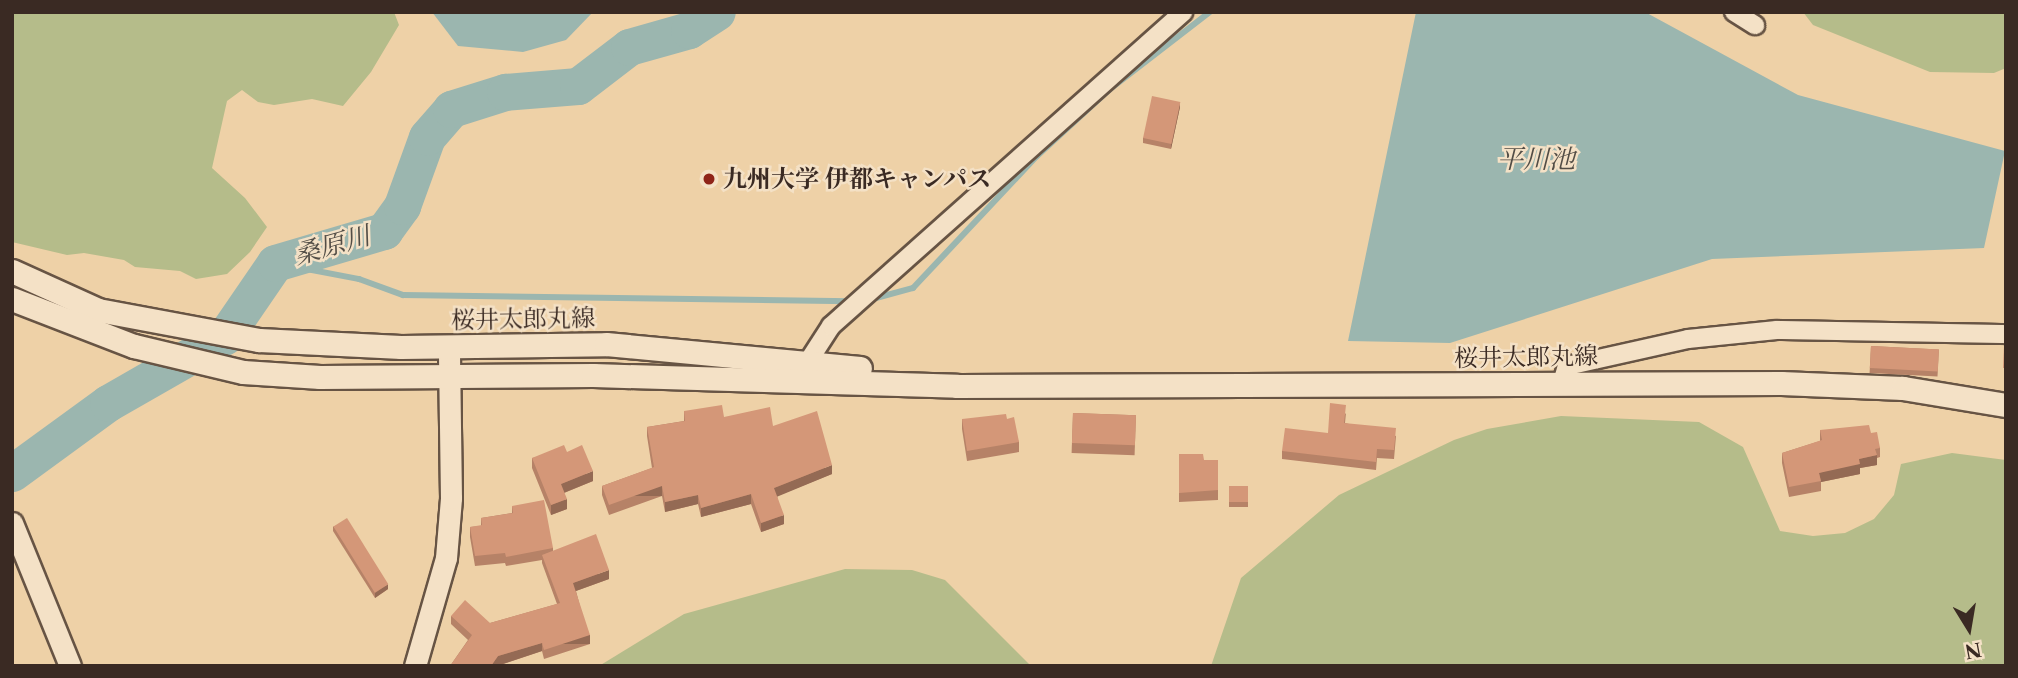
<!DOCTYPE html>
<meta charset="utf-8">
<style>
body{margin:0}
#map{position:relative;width:2018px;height:678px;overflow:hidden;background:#eed1a7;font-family:"Libre Caslon Text","Noto Serif JP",serif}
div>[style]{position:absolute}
.green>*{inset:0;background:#b5bc8a}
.water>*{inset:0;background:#9bb6af}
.stream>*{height:6px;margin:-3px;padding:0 3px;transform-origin:3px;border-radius:3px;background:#9bb6af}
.river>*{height:37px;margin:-18.5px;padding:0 18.5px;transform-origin:18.5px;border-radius:18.5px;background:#9bb6af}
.roads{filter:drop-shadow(2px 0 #675444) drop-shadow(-2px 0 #675444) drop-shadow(0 2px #675444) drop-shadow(0 -2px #675444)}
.minor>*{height:18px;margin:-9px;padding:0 9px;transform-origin:9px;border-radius:9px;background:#f4e1c6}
.tertiary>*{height:21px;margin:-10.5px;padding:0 10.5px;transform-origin:10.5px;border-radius:10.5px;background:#f4e1c6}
.secondary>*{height:23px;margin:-11.5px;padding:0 11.5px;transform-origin:11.5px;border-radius:11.5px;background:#f4e1c6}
.wall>*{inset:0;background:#b68267;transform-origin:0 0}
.shaded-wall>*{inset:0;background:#946a54;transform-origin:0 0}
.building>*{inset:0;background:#d49778;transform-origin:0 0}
.dots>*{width:19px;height:19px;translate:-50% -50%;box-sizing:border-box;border:4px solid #f4e1c6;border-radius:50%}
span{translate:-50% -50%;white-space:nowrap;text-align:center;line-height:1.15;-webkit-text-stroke:5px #f4e1c6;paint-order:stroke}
.poi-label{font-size:24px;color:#3a2a23;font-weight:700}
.left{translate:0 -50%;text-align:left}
.street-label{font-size:24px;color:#3a2a23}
.water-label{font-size:26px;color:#524d46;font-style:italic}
.frame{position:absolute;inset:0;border:14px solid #3a2a23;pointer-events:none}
.north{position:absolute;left:1934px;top:594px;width:70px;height:70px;-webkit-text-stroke:5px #f4e1c6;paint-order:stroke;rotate:169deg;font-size:19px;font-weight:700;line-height:28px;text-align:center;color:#3a2a23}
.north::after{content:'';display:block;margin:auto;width:24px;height:32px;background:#3a2a23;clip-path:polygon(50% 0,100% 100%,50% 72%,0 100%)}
</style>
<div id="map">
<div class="green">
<div style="clip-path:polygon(12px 12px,394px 12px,399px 25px,371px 72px,343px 106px,312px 99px,274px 105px,258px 102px,242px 90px,227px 101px,212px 168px,245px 198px,267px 227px,250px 252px,227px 274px,196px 279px,180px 271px,135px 267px,124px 260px,84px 253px,67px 255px,12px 242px)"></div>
<div style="clip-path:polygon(1803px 12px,2006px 12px,2006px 68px,1994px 73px,1930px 72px,1813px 25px)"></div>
<div style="clip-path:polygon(1561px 416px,1699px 422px,1743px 447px,1780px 531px,1813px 536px,1845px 533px,1874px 519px,1894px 495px,1901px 464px,1952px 453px,2006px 460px,2006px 666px,1211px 666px,1241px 578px,1339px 495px,1454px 440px,1487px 429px)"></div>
<div style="clip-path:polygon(845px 569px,912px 570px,945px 580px,1031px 666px,599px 666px,684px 614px)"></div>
</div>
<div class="water">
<div style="clip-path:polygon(432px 12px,593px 12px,566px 40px,523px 52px,458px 46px)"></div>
<div style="clip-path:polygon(1416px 12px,1645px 12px,1798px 95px,2005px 151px,1984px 248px,1712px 259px,1450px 343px,1348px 341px)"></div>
</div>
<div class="stream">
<div style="left:275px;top:263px;width:86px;rotate:10.8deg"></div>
<div style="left:359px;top:279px;width:47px;rotate:20deg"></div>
<div style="left:403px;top:295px;width:448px;rotate:0.8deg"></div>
<div style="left:865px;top:301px;width:50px;rotate:-15.2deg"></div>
<div style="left:913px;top:288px;width:181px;rotate:-46.8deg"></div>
<div style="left:1037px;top:156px;width:98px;rotate:-42.5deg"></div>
<div style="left:1109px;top:90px;width:128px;rotate:-37.7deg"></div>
</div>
<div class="river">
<div style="left:12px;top:473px;width:119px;rotate:-36.1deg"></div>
<div style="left:108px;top:403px;width:135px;rotate:-29.8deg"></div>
<div style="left:225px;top:336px;width:88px;rotate:-55.6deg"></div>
<div style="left:275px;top:263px;width:114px;rotate:-16.4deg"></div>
<div style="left:384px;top:231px;width:31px;rotate:-54deg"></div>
<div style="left:402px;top:206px;width:73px;rotate:-70.1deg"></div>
<div style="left:427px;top:137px;width:37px;rotate:-49deg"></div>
<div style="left:451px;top:109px;width:57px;rotate:-17.5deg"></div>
<div style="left:505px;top:92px;width:73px;rotate:-4.7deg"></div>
<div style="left:578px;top:86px;width:64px;rotate:-37.4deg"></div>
<div style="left:629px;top:47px;width:62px;rotate:-15.8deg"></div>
<div style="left:689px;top:30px;width:33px;rotate:-33deg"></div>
</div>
<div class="roads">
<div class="minor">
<div style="left:1734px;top:12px;width:25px;rotate:32deg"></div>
<div style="left:800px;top:374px;width:57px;rotate:-57.1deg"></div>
<div style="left:831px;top:326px;width:472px;rotate:-41.7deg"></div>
<div style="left:1562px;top:383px;width:18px;rotate:-74deg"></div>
<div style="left:1567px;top:366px;width:124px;rotate:-12.6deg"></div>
<div style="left:1688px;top:339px;width:89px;rotate:-5.8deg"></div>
<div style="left:1777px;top:330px;width:229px;rotate:1deg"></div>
</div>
<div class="tertiary">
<div style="left:12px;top:523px;width:154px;rotate:67.9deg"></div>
<div style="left:415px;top:666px;width:112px;rotate:-74deg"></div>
<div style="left:446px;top:558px;width:60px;rotate:-85.2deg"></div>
<div style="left:451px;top:498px;width:152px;rotate:-90.8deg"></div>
</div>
<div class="secondary">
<div style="left:12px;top:271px;width:94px;rotate:24.4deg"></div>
<div style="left:98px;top:310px;width:164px;rotate:10.6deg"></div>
<div style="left:259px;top:340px;width:142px;rotate:2.8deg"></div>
<div style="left:401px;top:347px;width:205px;rotate:-0.8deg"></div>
<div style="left:606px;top:344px;width:255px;rotate:5.4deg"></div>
<div style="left:12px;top:299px;width:131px;rotate:21.1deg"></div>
<div style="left:134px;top:346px;width:112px;rotate:13.4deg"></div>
<div style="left:243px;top:372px;width:77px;rotate:3.7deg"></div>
<div style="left:320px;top:377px;width:273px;rotate:-0.4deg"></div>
<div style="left:593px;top:375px;width:364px;rotate:1.7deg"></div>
<div style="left:957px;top:386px;width:824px;rotate:-0.21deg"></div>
<div style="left:1781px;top:383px;width:122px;rotate:2.3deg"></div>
<div style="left:1903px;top:388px;width:104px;rotate:9.4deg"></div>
</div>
</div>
<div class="wall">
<div style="clip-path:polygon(1180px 107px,1171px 149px,1143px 143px,1143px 138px)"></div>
<div style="left:1871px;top:346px;width:68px;height:27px;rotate:3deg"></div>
<div style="clip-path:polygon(684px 411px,724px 417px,773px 426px,832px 474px,777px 496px,784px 524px,761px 532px,751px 504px,701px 517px,698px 504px,665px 512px,662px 496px,609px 515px,602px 495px,602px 486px,652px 468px,647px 436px,647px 427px,684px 421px)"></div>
<div style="left:1073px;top:413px;width:63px;height:40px;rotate:2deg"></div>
<div style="clip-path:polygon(1346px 413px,1345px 423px,1396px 436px,1394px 459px,1377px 458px,1376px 470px,1282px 459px,1282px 451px,1328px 433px)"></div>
<div style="clip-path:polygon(962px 419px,1007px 419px,1019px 442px,1019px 452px,967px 461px,962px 429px)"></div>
<div style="clip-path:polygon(1820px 430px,1871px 433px,1880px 448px,1880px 457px,1877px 458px,1877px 465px,1860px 468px,1860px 474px,1821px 482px,1821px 491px,1789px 497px,1782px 463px,1782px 453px,1820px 441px)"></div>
<div style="clip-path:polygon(567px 452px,593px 481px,564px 493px,567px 509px,551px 515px,532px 468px,532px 458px)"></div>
<div style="clip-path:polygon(1179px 454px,1204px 460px,1218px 460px,1218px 500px,1179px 502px)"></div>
<div style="left:1248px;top:486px;width:21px;height:19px;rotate:90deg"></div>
<div style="clip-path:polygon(512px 506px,553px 548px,553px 551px,609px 579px,576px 591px,590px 644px,544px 659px,542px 651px,497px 666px,450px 666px,468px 640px,451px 624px,451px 616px,490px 623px,557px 604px,542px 563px,542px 560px,506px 566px,505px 563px,475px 566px,470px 537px,470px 527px,481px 526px,481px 518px,512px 513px)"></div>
<div style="clip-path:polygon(333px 526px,388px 589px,375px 598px,333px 531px)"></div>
</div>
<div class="shaded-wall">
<div style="clip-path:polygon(1180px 102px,1180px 107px,1171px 149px,1171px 144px)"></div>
<div style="clip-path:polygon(1877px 455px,1877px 465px,1860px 468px,1860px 474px,1821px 482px,1819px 473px,1859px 459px)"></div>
<div style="clip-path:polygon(832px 465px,832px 474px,774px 498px,774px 488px)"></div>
<div style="clip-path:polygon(593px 471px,593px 481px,561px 494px,561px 484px)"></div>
<div style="left:662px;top:486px;width:10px;height:56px;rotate:90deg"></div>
<div style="clip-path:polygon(751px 494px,751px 504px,701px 517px,701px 508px)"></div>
<div style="clip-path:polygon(698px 495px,698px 504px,665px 512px,665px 502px)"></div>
<div style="clip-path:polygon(567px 499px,567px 509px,551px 515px,551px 505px)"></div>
<div style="clip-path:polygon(784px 515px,784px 524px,761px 532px,761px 523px)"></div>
<div style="clip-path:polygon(609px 570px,609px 579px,573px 592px,573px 583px)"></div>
<div style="clip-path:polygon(388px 584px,388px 589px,375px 598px,375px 593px)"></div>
<div style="left:590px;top:635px;width:9px;height:48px;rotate:90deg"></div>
<div style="clip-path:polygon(542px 643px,542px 651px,497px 666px,491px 666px,498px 656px)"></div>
</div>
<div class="building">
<div style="left:1152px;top:96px;width:29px;height:43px;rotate:12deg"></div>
<div style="left:1871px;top:346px;width:68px;height:22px;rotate:3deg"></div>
<div style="clip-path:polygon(2004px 346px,2006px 346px,2006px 368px,2003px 368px)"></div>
<div style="clip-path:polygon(1330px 403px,1346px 405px,1344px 423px,1396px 428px,1394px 450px,1377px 449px,1376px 462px,1282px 451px,1285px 428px,1328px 433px)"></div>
<div style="clip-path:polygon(722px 405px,724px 417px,770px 407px,773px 426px,817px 411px,832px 465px,774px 488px,784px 515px,761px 523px,751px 494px,701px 508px,698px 495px,665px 502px,662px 486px,609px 505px,602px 486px,654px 467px,647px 427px,685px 421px,684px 411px)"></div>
<div style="left:1073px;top:413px;width:63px;height:30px;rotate:2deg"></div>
<div style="clip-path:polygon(1006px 414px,1007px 419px,1014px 417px,1019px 442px,967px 451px,962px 419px)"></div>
<div style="clip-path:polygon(1869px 425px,1871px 433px,1877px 432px,1880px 448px,1875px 449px,1877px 455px,1859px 459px,1860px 464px,1819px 473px,1821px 481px,1789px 487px,1782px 453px,1822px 440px,1820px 430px)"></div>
<div style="clip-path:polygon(564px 445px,567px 452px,582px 445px,593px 471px,561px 484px,567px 499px,551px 505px,532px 458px)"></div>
<div style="clip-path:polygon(1179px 454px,1203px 454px,1204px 460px,1218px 460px,1218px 490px,1179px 493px)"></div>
<div style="left:1248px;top:486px;width:16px;height:19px;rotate:90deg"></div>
<div style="clip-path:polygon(544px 500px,553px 548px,506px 557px,505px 553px,475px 556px,470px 527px,482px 525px,481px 518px,513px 513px,512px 506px)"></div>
<div style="left:347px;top:518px;width:78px;height:16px;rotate:58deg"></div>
<div style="clip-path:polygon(596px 534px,609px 570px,573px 583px,590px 635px,544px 650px,542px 643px,498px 656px,491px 666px,450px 666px,472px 635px,451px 616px,465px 600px,490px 623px,560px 603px,542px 555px)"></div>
</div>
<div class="dots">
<div style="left:709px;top:179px;background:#8f2418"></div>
</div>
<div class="poi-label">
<span class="left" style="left:723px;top:179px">九州大学 伊都キャンパス</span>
</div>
<div class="street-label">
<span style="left:523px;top:319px;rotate:-1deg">桜井太郎丸線</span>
<span style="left:1526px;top:357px;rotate:-1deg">桜井太郎丸線</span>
</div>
<div class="water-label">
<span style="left:1536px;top:160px">平川池</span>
<span style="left:332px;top:246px;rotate:-16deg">桑原川</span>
</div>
<div class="frame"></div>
<div class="north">N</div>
</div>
